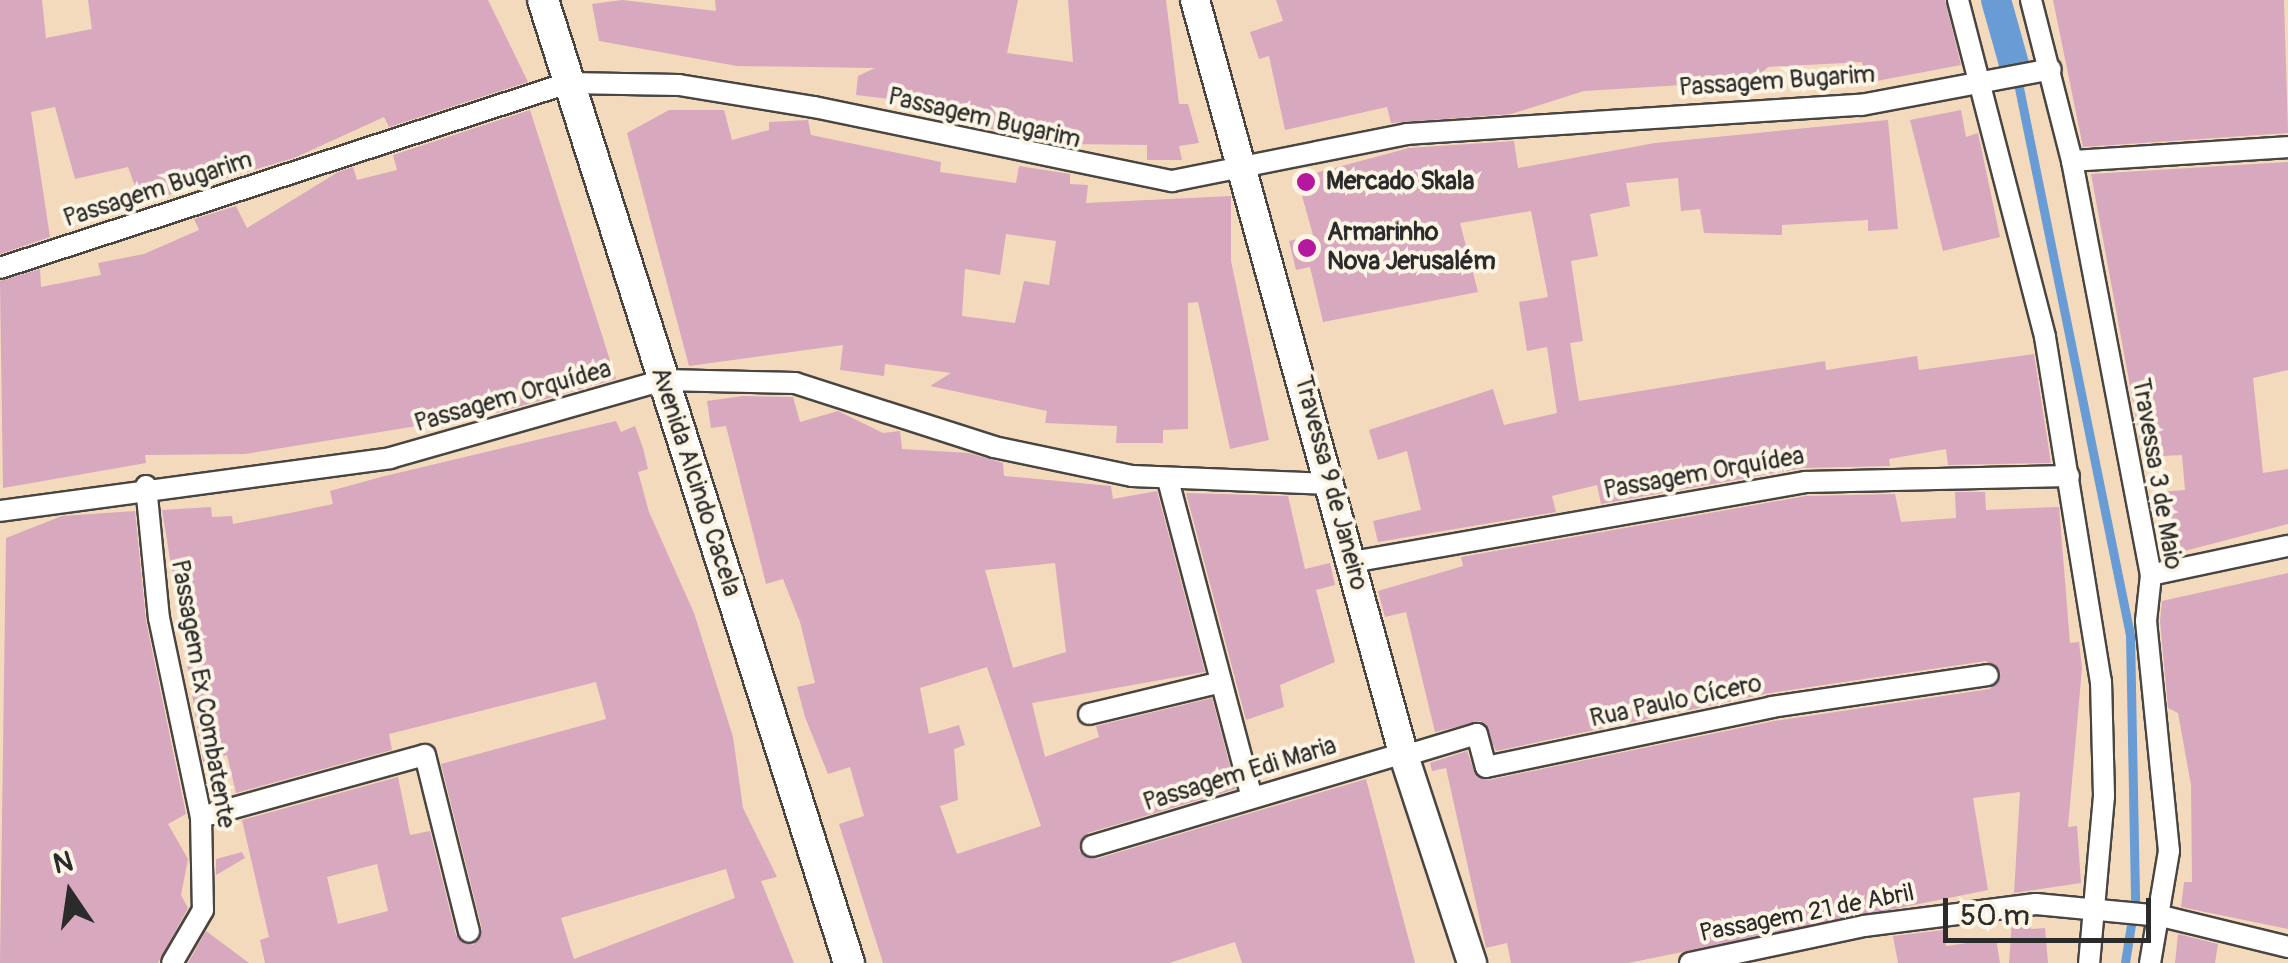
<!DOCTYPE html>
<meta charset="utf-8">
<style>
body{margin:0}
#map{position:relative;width:2288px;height:963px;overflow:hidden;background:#f3dabd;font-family:Pangolin,sans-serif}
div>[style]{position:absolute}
.stream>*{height:9px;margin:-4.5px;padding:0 4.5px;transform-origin:4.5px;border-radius:4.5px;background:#699cd4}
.canal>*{height:30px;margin:-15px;padding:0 15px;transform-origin:15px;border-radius:15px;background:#699cd4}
.building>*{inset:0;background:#d7a8be}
.roads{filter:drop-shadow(2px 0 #494541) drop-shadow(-2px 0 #494541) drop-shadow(0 2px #494541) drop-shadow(0 -2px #494541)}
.minor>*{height:20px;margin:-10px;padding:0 10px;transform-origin:10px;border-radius:10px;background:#fff}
.tertiary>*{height:28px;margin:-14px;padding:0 14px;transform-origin:14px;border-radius:14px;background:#fff}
.secondary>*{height:30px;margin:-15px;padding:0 15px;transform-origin:15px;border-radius:15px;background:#fff}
.dots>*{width:28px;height:28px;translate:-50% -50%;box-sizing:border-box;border:5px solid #fcf5e5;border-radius:50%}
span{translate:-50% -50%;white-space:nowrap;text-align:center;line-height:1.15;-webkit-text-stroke:8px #fcf5e5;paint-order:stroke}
.street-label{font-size:25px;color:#2b2b2b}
.poi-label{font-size:25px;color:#2b2b2b;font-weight:700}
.left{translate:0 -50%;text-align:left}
.north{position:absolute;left:20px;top:843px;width:100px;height:100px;-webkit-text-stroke:8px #fcf5e5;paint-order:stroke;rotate:347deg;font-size:28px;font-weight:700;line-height:40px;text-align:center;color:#2b2b2b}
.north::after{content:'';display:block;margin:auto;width:35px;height:45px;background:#2b2b2b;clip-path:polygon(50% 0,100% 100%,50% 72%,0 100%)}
.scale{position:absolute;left:1943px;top:898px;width:208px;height:45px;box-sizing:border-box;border:5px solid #2b2b2b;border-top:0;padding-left:12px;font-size:30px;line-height:35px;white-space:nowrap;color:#2b2b2b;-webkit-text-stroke:8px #fcf5e5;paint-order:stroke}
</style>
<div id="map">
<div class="stream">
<div style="left:2016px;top:73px;width:573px;rotate:78.53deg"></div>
<div style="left:2130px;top:635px;width:264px;rotate:88.9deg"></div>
<div style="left:2135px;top:899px;width:65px;rotate:98.9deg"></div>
</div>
<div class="canal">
<div style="left:1996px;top:0;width:74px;rotate:74.3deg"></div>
</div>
<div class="building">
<div style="clip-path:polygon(0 0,42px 0,46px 38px,92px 29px,88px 0,488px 0,528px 82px,389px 127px,384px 117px,294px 158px,141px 203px,128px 167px,75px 179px,55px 107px,31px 112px,50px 237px,0 254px)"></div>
<div style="clip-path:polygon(622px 0,716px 11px,715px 0,1018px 0,1007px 53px,1073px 62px,1068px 0,1166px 0,1179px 104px,1188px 104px,1199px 143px,1179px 146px,1182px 160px,1147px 160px,1147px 145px,1070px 144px,945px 120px,946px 112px,924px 103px,856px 95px,858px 76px,875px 68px,737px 66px,599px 41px,592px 4px)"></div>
<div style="clip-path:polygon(1276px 0,1945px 0,1961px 65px,1866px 83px,1862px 62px,1768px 67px,1751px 83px,1684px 94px,1682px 85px,1584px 91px,1511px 114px,1391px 123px,1387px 107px,1285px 130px,1269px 56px,1259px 59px,1250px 32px,1283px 21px)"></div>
<div style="clip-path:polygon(2053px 0,2284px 0,2288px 133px,2083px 147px)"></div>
<div style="clip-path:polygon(530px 110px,616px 379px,497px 413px,245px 454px,145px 455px,146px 463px,3px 488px,0 281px,40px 269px,41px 287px,101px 275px,98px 263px,144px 254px,199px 230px,194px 219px,236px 206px,247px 228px,338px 172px,353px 167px,357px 180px,397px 170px,393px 155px)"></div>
<div style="clip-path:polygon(evenodd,669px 110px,724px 110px,732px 140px,769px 130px,769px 122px,808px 120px,811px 135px,941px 162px,940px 172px,1016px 183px,1019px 166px,1070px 174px,1070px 184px,1088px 185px,1086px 203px,1231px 196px,1231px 261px,1269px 440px,1230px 449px,1198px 302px,1188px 303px,1188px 429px,1163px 430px,1163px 443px,1116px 443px,1117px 426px,1045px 423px,1047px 411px,930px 386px,951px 373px,885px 364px,884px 376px,840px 370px,843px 345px,689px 366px,627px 133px,669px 110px,1006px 234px,1056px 241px,1049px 285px,1024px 281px,1015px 323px,962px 316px,965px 269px,1000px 275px,1006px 234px)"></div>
<div style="clip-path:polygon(1961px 110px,1966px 137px,1978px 133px,2000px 237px,1943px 251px,1910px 120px)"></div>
<div style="clip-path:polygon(1888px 120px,1898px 229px,1868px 231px,1868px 220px,1782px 225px,1782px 235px,1704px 233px,1700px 209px,1681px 211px,1678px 178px,1626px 183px,1630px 206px,1590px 214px,1598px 256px,1571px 261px,1583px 341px,1570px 343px,1579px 401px,1825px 361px,1826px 370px,1917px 356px,1919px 370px,2034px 354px,2051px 463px,1948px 465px,1946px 449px,1889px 459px,1890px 466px,1803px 468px,1601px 504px,1597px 485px,1552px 496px,1556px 512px,1378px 542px,1373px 521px,1421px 510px,1407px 451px,1378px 460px,1369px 430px,1493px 389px,1504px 425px,1557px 413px,1547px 347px,1527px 351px,1519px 302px,1548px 297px,1531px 211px,1460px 223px,1478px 292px,1323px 322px,1310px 267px,1296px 270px,1289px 241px,1313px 235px,1297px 178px,1409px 148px,1514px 141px,1518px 168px,1655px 143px)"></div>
<div style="clip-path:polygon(2288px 162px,2288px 370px,2253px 378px,2263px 473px,2288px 469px,2288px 524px,2169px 555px,2161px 492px,2185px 490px,2182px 455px,2143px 457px,2091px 174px)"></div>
<div style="clip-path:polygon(evenodd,743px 396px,793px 397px,800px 422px,838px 411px,883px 433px,900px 431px,902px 449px,969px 453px,1003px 463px,1004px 476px,1111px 486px,1113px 499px,1157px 491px,1205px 672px,1032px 703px,1045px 757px,1099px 737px,1096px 726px,1212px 698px,1236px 789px,1088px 833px,1079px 851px,1096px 859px,1366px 779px,1415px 963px,1242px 963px,1235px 942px,1169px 963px,883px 963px,839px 824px,864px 816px,850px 767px,828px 774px,805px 717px,797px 687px,815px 683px,800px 622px,783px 579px,766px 584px,726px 426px,711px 428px,707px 401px,743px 396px,1055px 563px,1066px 652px,1013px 668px,985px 570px,1055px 563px,743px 396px,987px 667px,1041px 826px,957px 854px,940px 806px,958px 800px,954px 749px,965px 745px,959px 725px,929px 734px,920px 688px,987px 667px)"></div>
<div style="clip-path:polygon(evenodd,616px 421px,621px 432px,635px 426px,643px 448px,648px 469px,638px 472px,649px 512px,694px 613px,733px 737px,743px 808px,777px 877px,761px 881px,794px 963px,265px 963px,260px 940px,269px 937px,242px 820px,398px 777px,410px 835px,430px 831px,456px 935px,473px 945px,482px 929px,441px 764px,606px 719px,596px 682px,389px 734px,392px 750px,236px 793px,227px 755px,203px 762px,162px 510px,211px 507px,212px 517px,232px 516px,233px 524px,290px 513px,333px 504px,330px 491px,381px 477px,616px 421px,377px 864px,388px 911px,338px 924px,327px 877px,377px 864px,616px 421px,726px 869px,735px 898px,574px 959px,561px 918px,726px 869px)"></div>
<div style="clip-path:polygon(1955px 492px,1985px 492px,1986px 510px,2059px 507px,2070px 643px,2079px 642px,2082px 668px,2068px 827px,2077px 826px,2081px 883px,2014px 893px,2020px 792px,1973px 798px,1988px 890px,1628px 963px,1511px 963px,1507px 943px,1486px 948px,1446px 768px,1432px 771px,1430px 763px,1467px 751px,1476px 776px,1489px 780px,1774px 721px,1990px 689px,2001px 672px,1986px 661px,1770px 693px,1496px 751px,1481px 721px,1435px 732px,1406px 612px,1385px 617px,1378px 591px,1463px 566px,1461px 557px,1806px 496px,1895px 494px,1901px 522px,1956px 518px)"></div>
<div style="clip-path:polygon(1186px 493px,1288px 496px,1305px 569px,1330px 563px,1335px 585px,1316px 590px,1335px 662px,1280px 685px,1284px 707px,1246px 720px)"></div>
<div style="clip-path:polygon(135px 511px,146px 621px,186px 814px,168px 824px,188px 859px,181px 895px,188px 908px,158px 963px,0 963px,6px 538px,62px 516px)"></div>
<div style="clip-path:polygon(2288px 573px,2288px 929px,2181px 907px,2184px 882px,2192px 882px,2191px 785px,2178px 713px,2168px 708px,2160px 621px,2162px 601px)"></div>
<div style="clip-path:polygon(242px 852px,245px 858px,216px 875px,216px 859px)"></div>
<div style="clip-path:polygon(2029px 919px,2031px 929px,2045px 928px,2048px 963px,2009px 963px,2012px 921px)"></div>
<div style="clip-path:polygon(1943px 930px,1946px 946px,1996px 939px,2000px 963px,1898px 963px,1893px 936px)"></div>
<div style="clip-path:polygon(206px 931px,249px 963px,188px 963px)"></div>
<div style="clip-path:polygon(2178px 934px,2218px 944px,2215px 963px,2175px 963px)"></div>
</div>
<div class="roads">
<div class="minor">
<div style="left:1958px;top:0;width:348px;rotate:75.5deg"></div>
<div style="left:2045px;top:337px;width:349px;rotate:80.8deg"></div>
<div style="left:2101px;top:681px;width:115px;rotate:88.5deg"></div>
<div style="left:2104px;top:796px;width:168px;rotate:95.1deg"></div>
<div style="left:2031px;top:0;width:166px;rotate:75.7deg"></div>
<div style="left:2072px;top:161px;width:421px;rotate:79.2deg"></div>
<div style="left:2151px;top:575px;width:46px;rotate:96.2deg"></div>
<div style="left:2146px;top:621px;width:231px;rotate:84.3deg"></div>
<div style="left:2169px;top:851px;width:114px;rotate:99.6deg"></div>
<div style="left:2072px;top:161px;width:216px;rotate:-3.7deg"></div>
<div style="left:0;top:268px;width:597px;rotate:-18.04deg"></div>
<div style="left:568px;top:83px;width:111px;rotate:1deg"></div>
<div style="left:679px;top:85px;width:137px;rotate:9.3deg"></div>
<div style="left:814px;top:107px;width:366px;rotate:11.7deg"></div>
<div style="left:1172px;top:181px;width:240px;rotate:-11.3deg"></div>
<div style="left:1407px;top:134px;width:455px;rotate:-3.7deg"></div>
<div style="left:1861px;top:105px;width:193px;rotate:-10.7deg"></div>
<div style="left:1168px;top:480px;width:328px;rotate:75.2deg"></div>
<div style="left:146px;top:486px;width:133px;rotate:84.4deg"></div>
<div style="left:159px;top:618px;width:203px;rotate:78.1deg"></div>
<div style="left:201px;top:817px;width:93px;rotate:88.8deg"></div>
<div style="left:203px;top:910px;width:61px;rotate:120.3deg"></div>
<div style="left:0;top:511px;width:394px;rotate:-7.7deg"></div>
<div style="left:390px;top:458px;width:284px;rotate:-15.9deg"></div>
<div style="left:663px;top:380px;width:132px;rotate:1.3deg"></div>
<div style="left:795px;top:383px;width:209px;rotate:17.8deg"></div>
<div style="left:994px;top:447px;width:141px;rotate:11.9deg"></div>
<div style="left:1132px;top:476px;width:198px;rotate:2.3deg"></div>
<div style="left:1352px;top:562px;width:460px;rotate:-10deg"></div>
<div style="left:1805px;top:482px;width:264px;rotate:-1.3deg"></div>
<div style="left:2151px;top:575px;width:140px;rotate:-12deg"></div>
<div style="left:1089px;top:714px;width:136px;rotate:-13.6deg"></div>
<div style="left:1404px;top:756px;width:76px;rotate:-16.8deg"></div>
<div style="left:1477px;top:734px;width:34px;rotate:75deg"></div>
<div style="left:1486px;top:767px;width:292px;rotate:-11.8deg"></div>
<div style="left:1772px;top:707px;width:218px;rotate:-8.4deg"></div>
<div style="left:201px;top:817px;width:232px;rotate:-15.5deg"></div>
<div style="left:425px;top:755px;width:182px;rotate:76deg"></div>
<div style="left:1092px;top:846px;width:326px;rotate:-16.6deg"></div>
<div style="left:1690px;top:963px;width:178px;rotate:-12deg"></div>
<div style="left:1864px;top:926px;width:173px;rotate:-7.3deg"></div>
<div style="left:2036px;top:904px;width:126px;rotate:5.5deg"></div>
<div style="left:2161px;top:916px;width:131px;rotate:13.7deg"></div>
</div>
<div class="tertiary">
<div style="left:1195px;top:0;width:784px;rotate:74.55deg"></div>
<div style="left:1404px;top:756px;width:218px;rotate:71.8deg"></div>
</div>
<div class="secondary">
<div style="left:543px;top:0;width:1010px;rotate:72.37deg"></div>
</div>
</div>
<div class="dots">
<div style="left:1306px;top:182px;background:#b5179e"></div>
<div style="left:1307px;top:248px;background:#b5179e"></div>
</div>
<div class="street-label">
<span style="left:1777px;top:82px;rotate:-4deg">Passagem Bugarim</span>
<span style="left:984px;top:119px;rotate:13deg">Passagem Bugarim</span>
<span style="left:158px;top:190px;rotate:-18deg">Passagem Bugarim</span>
<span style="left:513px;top:397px;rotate:-16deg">Passagem Orquídea</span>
<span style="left:1704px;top:474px;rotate:-10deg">Passagem Orquídea</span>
<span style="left:2156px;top:474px;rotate:80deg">Travessa 3 de Maio</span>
<span style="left:695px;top:482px;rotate:72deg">Avenida Alcindo Cacela</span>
<span style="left:1330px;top:483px;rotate:75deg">Travessa 9 de Janeiro</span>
<span style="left:202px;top:694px;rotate:80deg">Passagem Ex Combatente</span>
<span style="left:1676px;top:702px;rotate:-12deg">Rua Paulo Cícero</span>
<span style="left:1240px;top:775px;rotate:-17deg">Passagem Edi Maria</span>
<span style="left:1807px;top:914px;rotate:-11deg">Passagem 21 de Abril</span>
</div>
<div class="poi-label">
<span class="left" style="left:1326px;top:182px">Mercado Skala</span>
<span class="left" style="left:1327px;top:248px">Armarinho<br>Nova Jerusalém</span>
</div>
<div class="north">N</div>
<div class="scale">50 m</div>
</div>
